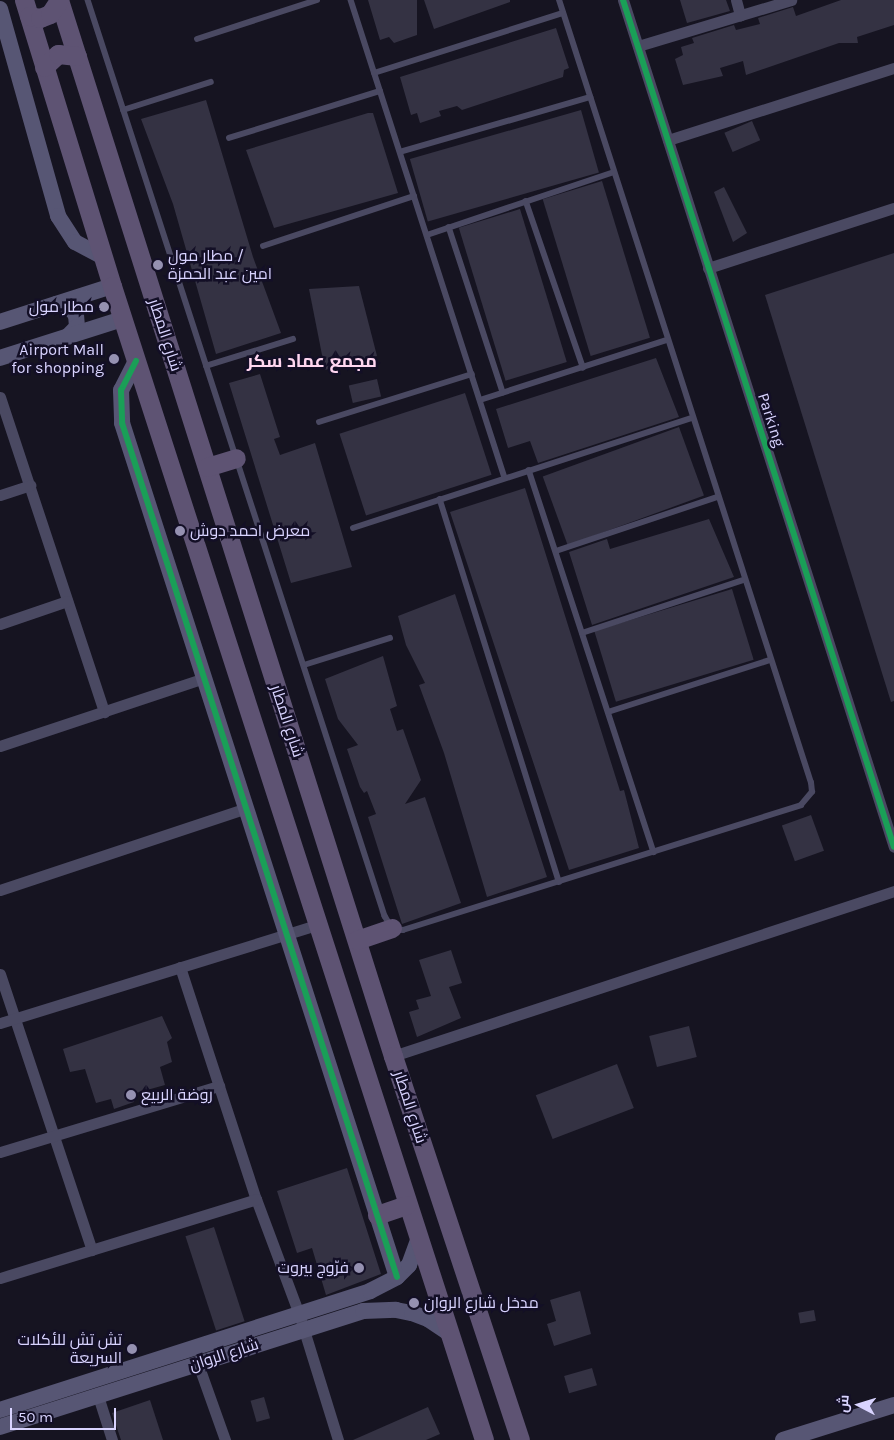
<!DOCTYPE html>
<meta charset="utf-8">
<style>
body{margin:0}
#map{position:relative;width:894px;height:1440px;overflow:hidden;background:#161421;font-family:Karla,Cairo,sans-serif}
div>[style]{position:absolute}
.building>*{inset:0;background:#343243;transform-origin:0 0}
.lane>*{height:5.5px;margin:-2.75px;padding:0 2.75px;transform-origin:2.75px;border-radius:2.75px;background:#4a4962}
.street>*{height:11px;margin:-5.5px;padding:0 5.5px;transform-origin:5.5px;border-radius:5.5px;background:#4a4962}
.secondary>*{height:16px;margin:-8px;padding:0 8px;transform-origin:8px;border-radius:8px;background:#575674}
.primary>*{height:19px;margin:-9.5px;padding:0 9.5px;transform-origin:9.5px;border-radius:9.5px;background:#5e5373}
.cycleway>*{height:6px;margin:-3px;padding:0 3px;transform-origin:3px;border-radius:3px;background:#1a9f57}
.dots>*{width:14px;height:14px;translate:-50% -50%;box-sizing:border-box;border:2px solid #130f26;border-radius:50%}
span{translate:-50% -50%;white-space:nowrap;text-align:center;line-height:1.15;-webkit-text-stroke:5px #130f26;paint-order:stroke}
.poi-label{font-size:16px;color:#d9d4ff}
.left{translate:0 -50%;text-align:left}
.right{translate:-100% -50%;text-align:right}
.street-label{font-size:16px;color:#d9d4ff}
.neighbourhood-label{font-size:18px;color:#ffd6f0;font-weight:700}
.north{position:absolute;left:834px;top:1380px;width:50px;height:50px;-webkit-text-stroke:4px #130f26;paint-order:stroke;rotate:275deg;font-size:14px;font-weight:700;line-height:20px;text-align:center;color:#d9d4ff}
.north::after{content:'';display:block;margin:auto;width:18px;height:22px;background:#d9d4ff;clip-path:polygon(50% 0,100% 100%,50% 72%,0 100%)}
.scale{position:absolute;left:10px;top:1408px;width:106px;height:22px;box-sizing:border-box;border:2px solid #d9d4ff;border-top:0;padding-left:6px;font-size:15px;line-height:18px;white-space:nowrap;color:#d9d4ff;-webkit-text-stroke:4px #130f26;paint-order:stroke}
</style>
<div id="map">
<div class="building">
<div style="clip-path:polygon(368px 0,417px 0,417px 35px,394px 43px,389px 37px,380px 40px)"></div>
<div style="clip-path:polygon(424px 0,510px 0,510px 2px,434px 29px)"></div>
<div style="clip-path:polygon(680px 0,726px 0,730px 11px,687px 23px)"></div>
<div style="clip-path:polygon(841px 0,894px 0,894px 25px,857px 37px,858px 43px,839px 43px,746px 75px,743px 61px,720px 68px,723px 76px,683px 85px,675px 59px,683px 55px,681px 47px,694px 43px,692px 38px,734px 25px,736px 30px,760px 24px,758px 18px,793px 7px,796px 16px)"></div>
<div style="clip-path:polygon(556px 28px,569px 68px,564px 70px,563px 77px,462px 110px,457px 106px,439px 111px,441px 116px,420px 123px,417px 113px,411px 115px,400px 77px)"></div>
<div style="clip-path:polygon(206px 100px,253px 257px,281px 333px,216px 354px,173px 204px,141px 119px)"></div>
<div style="left:581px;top:110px;width:65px;height:178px;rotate:74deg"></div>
<div style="clip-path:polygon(368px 113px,373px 113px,398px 193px,274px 228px,246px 150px)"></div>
<div style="left:752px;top:121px;width:21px;height:30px;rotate:67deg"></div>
<div style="left:602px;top:181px;width:164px;height:62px;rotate:73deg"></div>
<div style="clip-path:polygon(724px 187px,747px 233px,733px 242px,714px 192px)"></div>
<div style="left:520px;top:209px;width:160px;height:64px;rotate:73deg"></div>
<div style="clip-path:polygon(894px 253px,894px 701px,891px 702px,765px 295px)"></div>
<div style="clip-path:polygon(359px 286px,377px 356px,325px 370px,309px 289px)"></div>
<div style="clip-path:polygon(656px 358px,679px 417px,538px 463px,530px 441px,508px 448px,496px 409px)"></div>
<div style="clip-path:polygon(260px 374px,280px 437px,274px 439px,280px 455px,315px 443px,352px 567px,291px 583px,229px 383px)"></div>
<div style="left:377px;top:379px;width:18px;height:29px;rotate:77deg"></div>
<div style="left:465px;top:393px;width:86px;height:132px;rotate:72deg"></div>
<div style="left:679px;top:427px;width:73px;height:145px;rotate:70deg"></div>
<div style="clip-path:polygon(525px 488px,620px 791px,624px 790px,639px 848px,569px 870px,450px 512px)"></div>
<div style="clip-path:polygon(709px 519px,734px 577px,592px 625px,569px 552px,607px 539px,610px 549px)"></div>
<div style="left:732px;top:589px;width:74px;height:144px;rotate:73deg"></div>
<div style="clip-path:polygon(455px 594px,547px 877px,487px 897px,444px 753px,419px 685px,425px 683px,406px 645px,398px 616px)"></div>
<div style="clip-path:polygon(383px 656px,397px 706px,390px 709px,397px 731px,403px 729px,421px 780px,405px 804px,425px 797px,461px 903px,402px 924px,368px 817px,376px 814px,367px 791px,364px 793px,360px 787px,347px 749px,358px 745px,338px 719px,325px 679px)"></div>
<div style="left:811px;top:815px;width:38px;height:31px;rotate:70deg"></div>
<div style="clip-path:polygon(451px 950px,462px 983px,449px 987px,461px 1018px,417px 1037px,409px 1012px,419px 1009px,416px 1000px,431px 996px,419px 960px)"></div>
<div style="clip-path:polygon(162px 1016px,172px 1038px,167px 1042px,172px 1062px,160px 1067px,165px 1085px,136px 1093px,134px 1102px,114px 1109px,111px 1099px,96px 1103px,85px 1069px,70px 1072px,63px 1049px)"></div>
<div style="left:689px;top:1026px;width:32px;height:41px;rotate:76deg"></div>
<div style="left:617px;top:1064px;width:47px;height:87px;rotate:69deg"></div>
<div style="clip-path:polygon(347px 1168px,381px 1274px,326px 1295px,312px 1248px,297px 1253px,277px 1191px)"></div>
<div style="left:214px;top:1227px;width:99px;height:30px;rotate:72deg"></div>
<div style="clip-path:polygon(580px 1291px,591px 1334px,554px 1346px,547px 1324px,556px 1321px,550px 1300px)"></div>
<div style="left:814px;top:1310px;width:11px;height:16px;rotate:80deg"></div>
<div style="left:592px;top:1368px;width:18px;height:29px;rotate:74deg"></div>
<div style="left:264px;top:1397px;width:22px;height:14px;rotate:74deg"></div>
<div style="clip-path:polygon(150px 1400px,163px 1440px,121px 1440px,112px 1413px)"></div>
<div style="clip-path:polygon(428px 1407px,440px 1434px,426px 1440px,353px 1440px)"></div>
</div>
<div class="lane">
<div style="left:88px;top:0;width:963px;rotate:72.04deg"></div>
<div style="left:385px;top:916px;width:14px;rotate:60deg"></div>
<div style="left:392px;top:928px;width:11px;rotate:10deg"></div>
<div style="left:403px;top:930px;width:417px;rotate:-17.4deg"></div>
<div style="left:801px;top:805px;width:17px;rotate:-50deg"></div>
<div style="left:812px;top:792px;width:9px;rotate:-96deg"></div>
<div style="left:811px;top:783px;width:823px;rotate:-107.84deg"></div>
<div style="left:351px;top:0;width:502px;rotate:72.14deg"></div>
<div style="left:197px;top:39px;width:126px;rotate:-18deg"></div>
<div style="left:374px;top:73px;width:198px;rotate:-17.6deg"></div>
<div style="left:123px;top:110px;width:92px;rotate:-17.7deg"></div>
<div style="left:229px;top:138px;width:158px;rotate:-17.3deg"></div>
<div style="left:400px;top:152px;width:198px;rotate:-16.1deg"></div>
<div style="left:526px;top:201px;width:176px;rotate:71deg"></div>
<div style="left:449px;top:227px;width:174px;rotate:71.9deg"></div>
<div style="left:427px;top:235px;width:197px;rotate:-18.6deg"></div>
<div style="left:263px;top:246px;width:159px;rotate:-18.3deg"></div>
<div style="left:206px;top:366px;width:91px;rotate:-17.2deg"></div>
<div style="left:480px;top:400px;width:196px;rotate:-17.8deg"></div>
<div style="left:319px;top:422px;width:160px;rotate:-17.4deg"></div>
<div style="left:529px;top:470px;width:402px;rotate:71.9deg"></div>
<div style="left:440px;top:499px;width:401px;rotate:72.7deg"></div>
<div style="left:353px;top:528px;width:356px;rotate:-18deg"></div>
<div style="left:556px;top:551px;width:170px;rotate:-18.5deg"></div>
<div style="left:582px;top:633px;width:169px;rotate:-18.2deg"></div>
<div style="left:304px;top:665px;width:90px;rotate:-17.4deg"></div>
<div style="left:608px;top:712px;width:170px;rotate:-17.8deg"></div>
</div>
<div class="street">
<div style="left:623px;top:0;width:889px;rotate:72.26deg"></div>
<div style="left:736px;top:0;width:16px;rotate:75deg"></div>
<div style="left:638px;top:46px;width:160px;rotate:-16.7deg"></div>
<div style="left:668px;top:140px;width:237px;rotate:-17.7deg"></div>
<div style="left:708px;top:268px;width:195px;rotate:-17.9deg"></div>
<div style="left:0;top:397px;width:332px;rotate:71.7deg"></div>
<div style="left:0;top:495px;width:32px;rotate:-18deg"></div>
<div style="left:0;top:624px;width:71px;rotate:-18.9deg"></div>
<div style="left:0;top:746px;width:215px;rotate:-18.4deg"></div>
<div style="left:0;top:890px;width:260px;rotate:-18.4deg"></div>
<div style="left:180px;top:967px;width:244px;rotate:71.9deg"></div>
<div style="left:256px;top:1199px;width:123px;rotate:69.5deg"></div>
<div style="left:299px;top:1314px;width:132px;rotate:72.8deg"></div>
<div style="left:0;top:974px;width:291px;rotate:71.6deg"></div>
<div style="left:0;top:1023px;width:332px;rotate:-17.2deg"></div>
<div style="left:393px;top:1056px;width:527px;rotate:-18.23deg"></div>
<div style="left:0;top:1152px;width:229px;rotate:-16.8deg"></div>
<div style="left:0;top:1278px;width:268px;rotate:-17.1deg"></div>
<div style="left:198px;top:1364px;width:81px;rotate:70.4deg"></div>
<div style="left:98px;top:1396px;width:46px;rotate:72.3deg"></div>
</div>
<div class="secondary">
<div style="left:0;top:9px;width:215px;rotate:74.3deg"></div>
<div style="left:58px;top:216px;width:31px;rotate:57deg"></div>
<div style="left:75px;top:242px;width:32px;rotate:28deg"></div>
<div style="left:56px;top:304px;width:12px;rotate:9deg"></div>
<div style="left:68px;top:306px;width:12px;rotate:48deg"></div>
<div style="left:76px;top:315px;width:12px;rotate:85deg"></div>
<div style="left:77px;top:327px;width:16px;rotate:135deg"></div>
<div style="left:0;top:322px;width:118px;rotate:-17.8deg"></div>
<div style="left:0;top:358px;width:128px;rotate:-17.7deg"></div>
<div style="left:136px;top:361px;width:33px;rotate:117deg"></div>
<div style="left:121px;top:390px;width:33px;rotate:88deg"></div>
<div style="left:122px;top:423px;width:897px;rotate:72.15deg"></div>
<div style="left:0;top:1410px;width:389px;rotate:-17.8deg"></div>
<div style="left:370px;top:1291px;width:30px;rotate:-27deg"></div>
<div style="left:397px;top:1277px;width:17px;rotate:-45deg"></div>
<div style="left:409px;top:1265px;width:27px;rotate:-70deg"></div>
<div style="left:0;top:1427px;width:381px;rotate:-17.7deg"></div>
<div style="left:363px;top:1311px;width:33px;rotate:-2deg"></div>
<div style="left:396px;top:1310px;width:16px;rotate:11deg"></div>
<div style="left:412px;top:1313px;width:17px;rotate:21deg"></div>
<div style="left:428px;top:1319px;width:23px;rotate:34deg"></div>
<div style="left:783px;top:1440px;width:116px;rotate:-17.5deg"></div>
</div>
<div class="primary">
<div style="left:24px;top:0;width:299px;rotate:72.9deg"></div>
<div style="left:112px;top:286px;width:1212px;rotate:72.13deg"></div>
<div style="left:59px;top:0;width:1108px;rotate:72.45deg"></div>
<div style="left:393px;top:1056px;width:404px;rotate:71.7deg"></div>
<div style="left:29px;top:16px;width:11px;rotate:10deg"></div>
<div style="left:40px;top:18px;width:11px;rotate:-22deg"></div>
<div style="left:50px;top:14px;width:17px;rotate:-57deg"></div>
<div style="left:44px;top:67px;width:19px;rotate:-43deg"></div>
<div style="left:58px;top:54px;width:19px;rotate:6deg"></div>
<div style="left:207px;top:467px;width:30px;rotate:-17deg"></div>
<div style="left:357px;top:940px;width:37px;rotate:-19deg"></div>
<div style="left:377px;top:1215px;width:31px;rotate:-19deg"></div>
</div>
<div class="cycleway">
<div style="left:623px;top:0;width:889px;rotate:72.26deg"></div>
<div style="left:136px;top:361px;width:33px;rotate:117deg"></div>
<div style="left:121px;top:390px;width:33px;rotate:88deg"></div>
<div style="left:122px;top:423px;width:897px;rotate:72.15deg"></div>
</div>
<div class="dots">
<div style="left:158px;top:265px;background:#9591b1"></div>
<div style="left:104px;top:307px;background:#9591b1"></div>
<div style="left:114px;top:359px;background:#9591b1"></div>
<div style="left:180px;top:531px;background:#9591b1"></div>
<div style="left:131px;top:1095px;background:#9591b1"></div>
<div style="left:359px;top:1268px;background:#9591b1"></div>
<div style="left:414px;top:1303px;background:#9591b1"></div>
<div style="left:132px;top:1349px;background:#9591b1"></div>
</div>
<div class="poi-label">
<span class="left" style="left:168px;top:265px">مطار مول /<br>امين عبد الحمزة</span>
<span class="right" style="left:94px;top:307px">مطار مول</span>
<span class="right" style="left:104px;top:359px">Airport Mall<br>for shopping</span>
<span class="left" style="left:190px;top:531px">معرض احمد دوش</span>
<span class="left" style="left:141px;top:1095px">روضة الربيع</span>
<span class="right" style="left:349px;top:1268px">فرّوج بيروت</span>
<span class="left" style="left:424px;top:1303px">مدخل شارع الروان</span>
<span class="right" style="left:122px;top:1349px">تش تش للأكلات<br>السريعة</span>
</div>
<div class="street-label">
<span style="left:165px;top:335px;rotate:72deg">شارع المطار</span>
<span style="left:771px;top:420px;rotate:72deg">Parking</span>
<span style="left:287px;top:721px;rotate:72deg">شارع المطار</span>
<span style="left:410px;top:1107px;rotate:72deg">شارع المطار</span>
<span style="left:224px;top:1355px;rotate:-18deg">شارع الروان</span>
</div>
<div class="neighbourhood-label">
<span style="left:312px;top:361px">مجمع عماد سكر</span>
</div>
<div class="north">ش</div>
<div class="scale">50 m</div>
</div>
